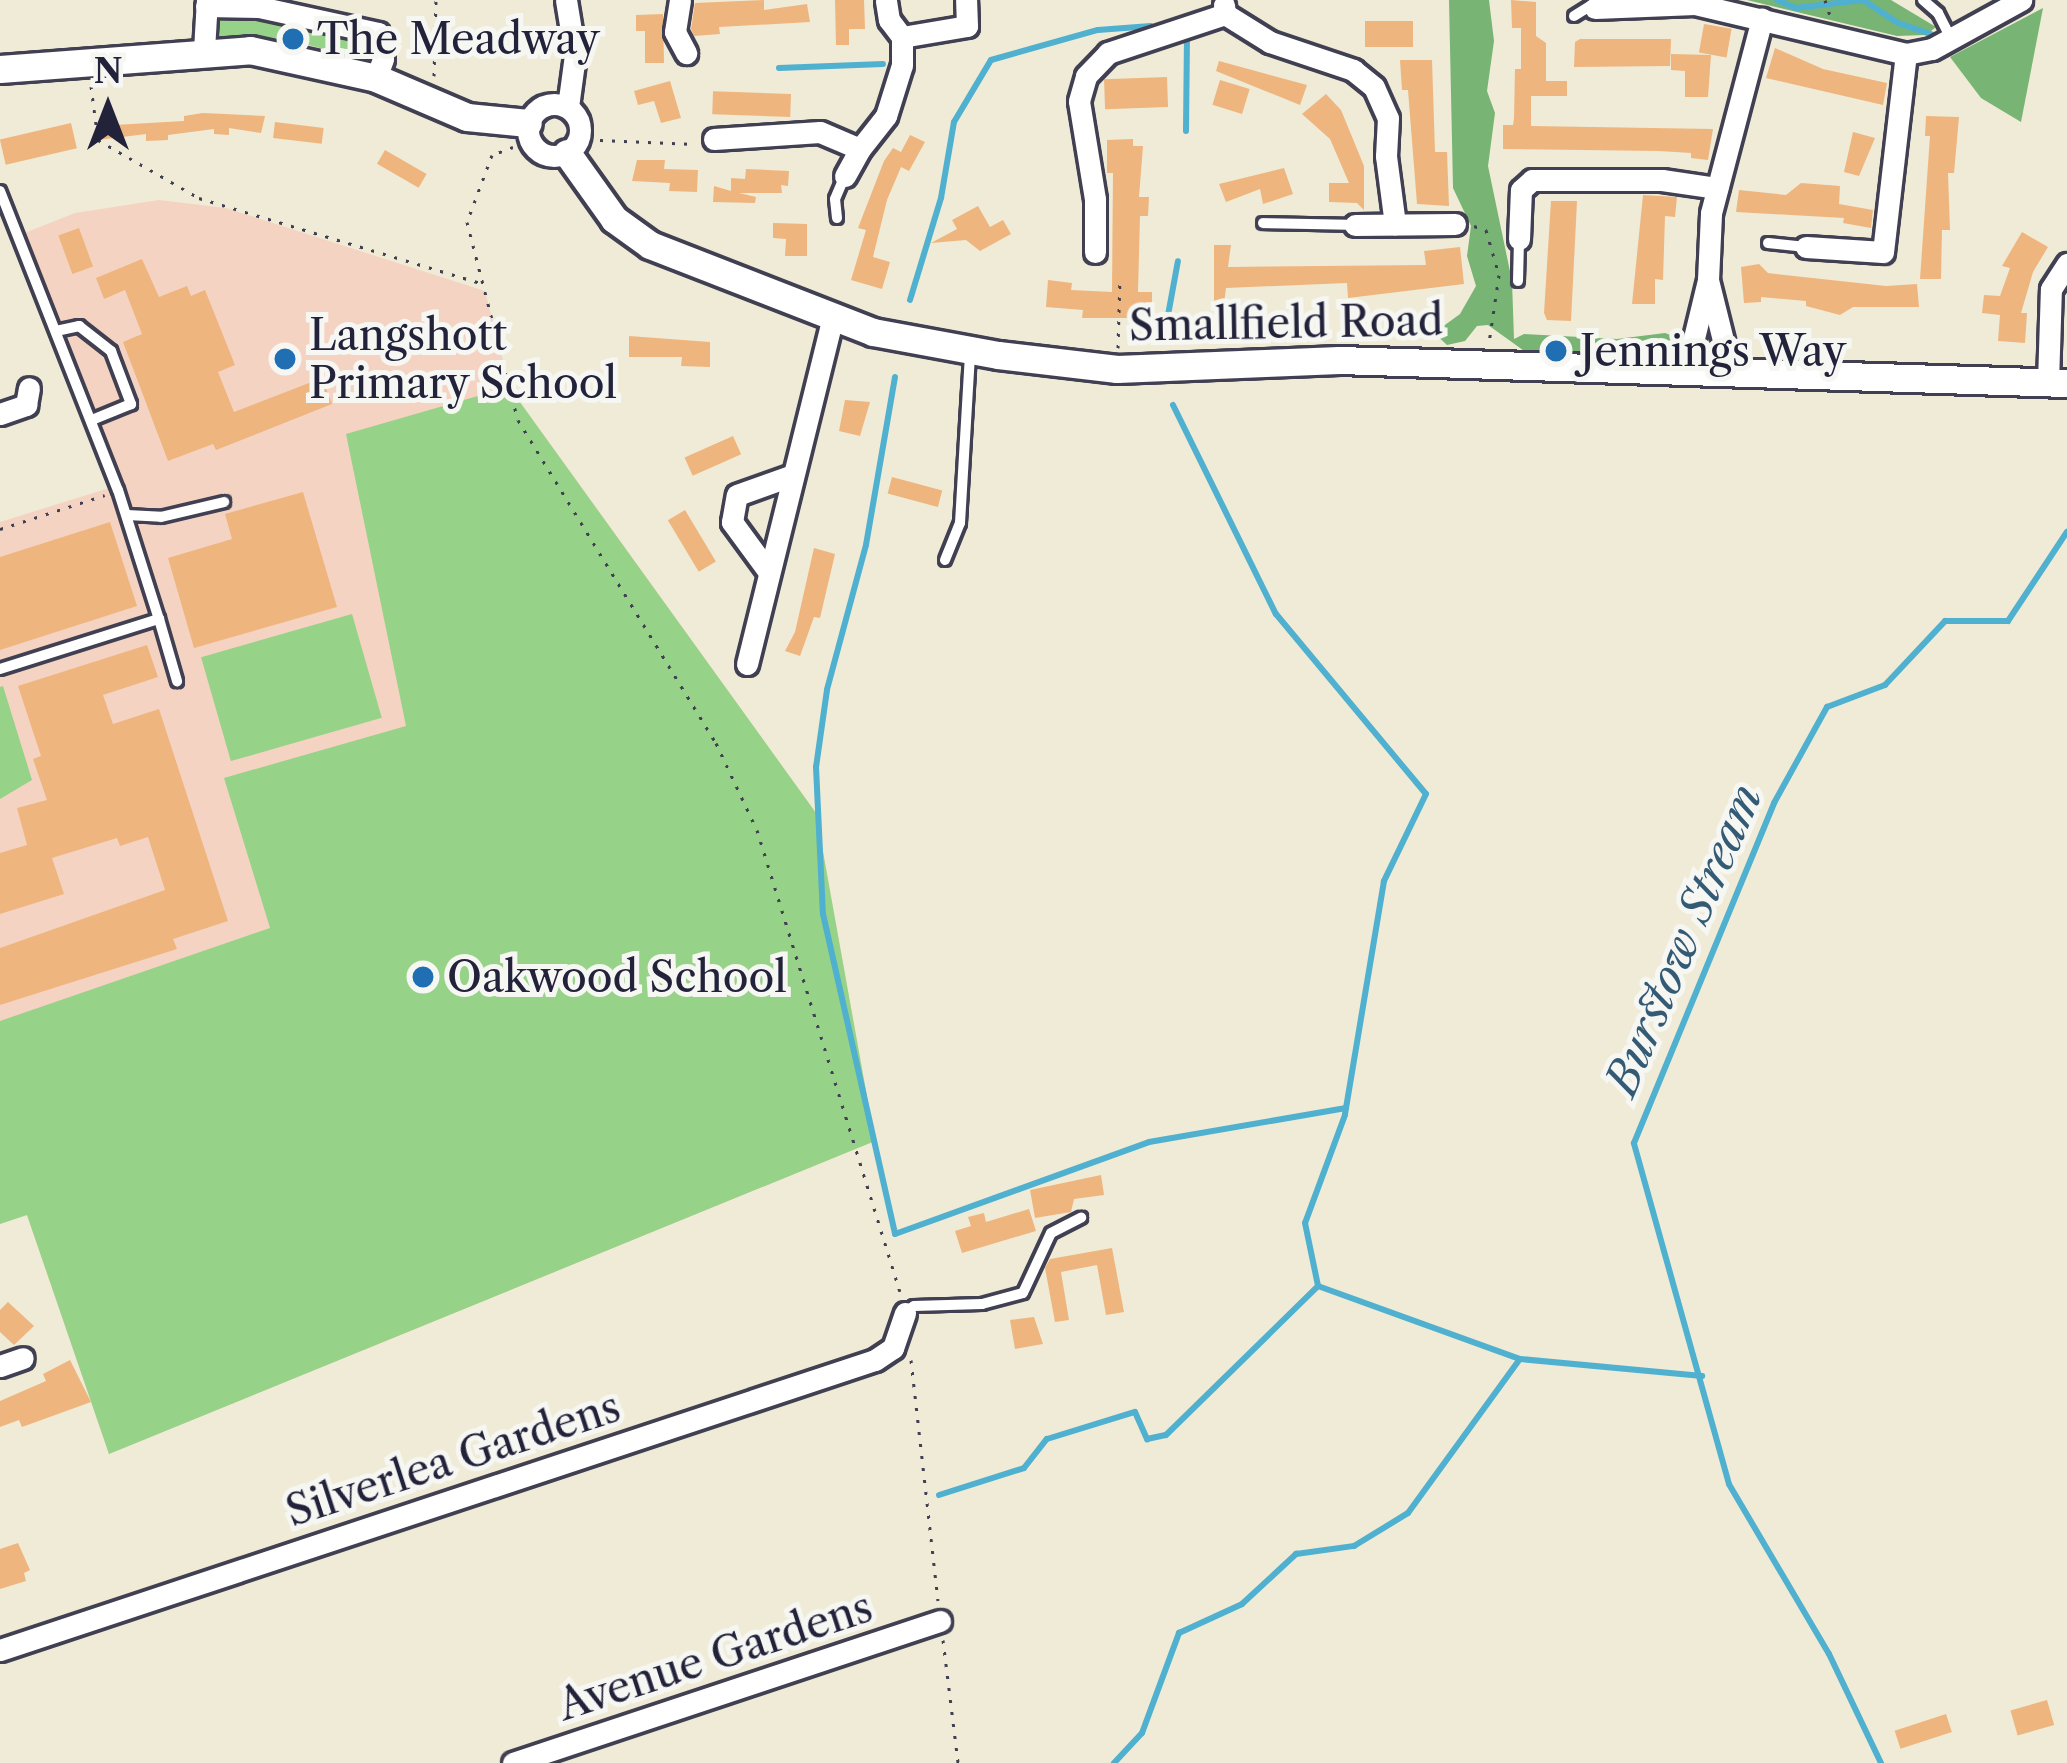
<!DOCTYPE html>
<style>
body{margin:0}
#map{position:relative;width:2067px;height:1763px;overflow:hidden;background:#efebd6;font-family:"Libre Caslon Text",serif}
div>[style]{position:absolute}
.built>*{inset:0;background:#f5d3c2}
.green>*{inset:0;background:#96d287;transform-origin:0 0}
.forest>*{inset:0;background:#78b474}
.stream>*{height:6px;margin:-3px;padding:0 3px;transform-origin:3px;border-radius:3px;background:#50b0cf}
.building>*{inset:0;background:#efb57e;transform-origin:0 0}
.path>*{height:3px;margin-top:-1.5px;transform-origin:0;background:repeating-linear-gradient(90deg,#414052 0 3px,transparent 0 12px)}
.roads{filter:drop-shadow(3px 0 #414052) drop-shadow(-3px 0 #414052) drop-shadow(0 3px #414052) drop-shadow(0 -3px #414052)}
.service>*{height:10px;margin:-5px;padding:0 5px;transform-origin:5px;border-radius:5px;background:#fff}
.minor>*{height:21px;margin:-10.5px;padding:0 10.5px;transform-origin:10.5px;border-radius:10.5px;background:#fff}
.minor>.ring{margin:-10.5px;padding:0;box-sizing:content-box;background:none;border:21px solid #fff;border-radius:50%}
.tertiary>*{height:27px;margin:-13.5px;padding:0 13.5px;transform-origin:13.5px;border-radius:13.5px;background:#fff}
.dots>*{width:33px;height:33px;translate:-50% -50%;box-sizing:border-box;border:6px solid #f6f6f2;border-radius:50%}
span{translate:-50% -50%;white-space:nowrap;text-align:center;line-height:1.15;-webkit-text-stroke:10px #f6f6f2;paint-order:stroke}
.poi-label{font-size:42px;color:#22223b}
.left{translate:0 -50%;text-align:left}
.street-label{font-size:42px;color:#22223b}
.water-label{font-size:45px;color:#345b76;font-style:italic}
.north{position:absolute;left:48px;top:48px;width:120px;height:120px;-webkit-text-stroke:9px #f6f6f2;paint-order:stroke;rotate:0deg;font-size:33px;font-weight:700;line-height:48px;text-align:center;color:#22223b}
.north::after{content:'';display:block;margin:auto;width:42px;height:54px;background:#22223b;clip-path:polygon(50% 0,100% 100%,50% 72%,0 100%)}
</style>
<div id="map">
<div class="built">
<div style="clip-path:polygon(159px 200px,226px 208px,485px 291px,510px 388px,816px 813px,875px 1141px,109px 1454px,27px 1215px,0 1224px,0 522px,122px 484px,17px 236px,75px 213px)"></div>
</div>
<div class="green">
<div style="clip-path:polygon(219px 18px,297px 22px,371px 38px,376px 48px,366px 60px,289px 40px,218px 36px)"></div>
<div style="clip-path:polygon(509px 387px,816px 813px,875px 1141px,109px 1454px,27px 1215px,0 1224px,0 1021px,270px 928px,224px 778px,406px 726px,346px 434px)"></div>
<div style="left:352px;top:614px;width:108px;height:157px;rotate:74deg"></div>
<div style="clip-path:polygon(3px 686px,32px 780px,0 799px,0 687px)"></div>
</div>
<div class="forest">
<div style="clip-path:polygon(1449px 0,1489px 0,1494px 41px,1487px 91px,1495px 113px,1488px 166px,1512px 281px,1514px 339px,1524px 334px,1617px 339px,1665px 333px,1673px 336px,1672px 343px,1569px 355px,1527px 353px,1488px 325px,1477px 326px,1465px 341px,1447px 345px,1434px 333px,1460px 314px,1476px 286px,1467px 256px,1471px 226px,1453px 188px)"></div>
<div style="clip-path:polygon(1747px 0,1891px 0,1936px 27px,1926px 35px,1897px 36px)"></div>
<div style="clip-path:polygon(2043px 8px,2021px 122px,1981px 98px,1950px 57px)"></div>
</div>
<div class="stream">
<div style="left:1777px;top:0;width:21px;rotate:23deg"></div>
<div style="left:1796px;top:8px;width:67px;rotate:-6.8deg"></div>
<div style="left:1863px;top:0;width:42px;rotate:33.3deg"></div>
<div style="left:1898px;top:23px;width:40px;rotate:18.9deg"></div>
<div style="left:779px;top:68px;width:104px;rotate:-2.2deg"></div>
<div style="left:1186px;top:131px;width:91px;rotate:-89.4deg"></div>
<div style="left:910px;top:300px;width:107px;rotate:-73.1deg"></div>
<div style="left:941px;top:198px;width:77px;rotate:-80.3deg"></div>
<div style="left:954px;top:122px;width:72px;rotate:-59.2deg"></div>
<div style="left:991px;top:60px;width:111px;rotate:-15.7deg"></div>
<div style="left:1098px;top:30px;width:53px;rotate:-4.3deg"></div>
<div style="left:1164px;top:337px;width:77px;rotate:-79.6deg"></div>
<div style="left:895px;top:377px;width:170px;rotate:99.8deg"></div>
<div style="left:866px;top:545px;width:150px;rotate:105.1deg"></div>
<div style="left:827px;top:690px;width:78px;rotate:98.1deg"></div>
<div style="left:816px;top:767px;width:147px;rotate:87.3deg"></div>
<div style="left:823px;top:914px;width:328px;rotate:77.3deg"></div>
<div style="left:895px;top:1234px;width:270px;rotate:-19.9deg"></div>
<div style="left:1149px;top:1142px;width:200px;rotate:-9.8deg"></div>
<div style="left:1173px;top:405px;width:233px;rotate:63.8deg"></div>
<div style="left:1276px;top:614px;width:234px;rotate:50.2deg"></div>
<div style="left:1426px;top:794px;width:97px;rotate:115.8deg"></div>
<div style="left:1384px;top:881px;width:237px;rotate:99.5deg"></div>
<div style="left:1345px;top:1115px;width:115px;rotate:110.3deg"></div>
<div style="left:1305px;top:1223px;width:64px;rotate:78.3deg"></div>
<div style="left:939px;top:1495px;width:89px;rotate:-17.6deg"></div>
<div style="left:1024px;top:1468px;width:37px;rotate:-52deg"></div>
<div style="left:1047px;top:1439px;width:92px;rotate:-17.1deg"></div>
<div style="left:1135px;top:1412px;width:30px;rotate:66deg"></div>
<div style="left:1147px;top:1439px;width:19px;rotate:-12deg"></div>
<div style="left:1166px;top:1435px;width:213px;rotate:-44.4deg"></div>
<div style="left:1318px;top:1286px;width:215px;rotate:19.9deg"></div>
<div style="left:1114px;top:1763px;width:41px;rotate:-47deg"></div>
<div style="left:1142px;top:1733px;width:107px;rotate:-69.7deg"></div>
<div style="left:1179px;top:1633px;width:69px;rotate:-24.7deg"></div>
<div style="left:1242px;top:1604px;width:74px;rotate:-42.8deg"></div>
<div style="left:1296px;top:1554px;width:59px;rotate:-7.9deg"></div>
<div style="left:1354px;top:1546px;width:63px;rotate:-31.4deg"></div>
<div style="left:1408px;top:1513px;width:190px;rotate:-54deg"></div>
<div style="left:1520px;top:1359px;width:183px;rotate:5.3deg"></div>
<div style="left:1881px;top:1763px;width:121px;rotate:-115.5deg"></div>
<div style="left:1829px;top:1654px;width:197px;rotate:-120.5deg"></div>
<div style="left:1729px;top:1484px;width:354px;rotate:-105.6deg"></div>
<div style="left:1634px;top:1143px;width:368px;rotate:-67.6deg"></div>
<div style="left:1774px;top:803px;width:110px;rotate:-61.1deg"></div>
<div style="left:1827px;top:707px;width:62px;rotate:-20.8deg"></div>
<div style="left:1885px;top:685px;width:88px;rotate:-46.8deg"></div>
<div style="left:1945px;top:621px;width:63px"></div>
<div style="left:2008px;top:621px;width:107px;rotate:-56.5deg"></div>
</div>
<div class="building">
<div style="clip-path:polygon(764px 0,764px 10px,807px 4px,810px 22px,719px 27px,720px 34px,694px 36px,691px 29px,695px 3px)"></div>
<div style="clip-path:polygon(835px 0,864px 0,865px 29px,849px 29px,849px 45px,836px 45px)"></div>
<div style="clip-path:polygon(1511px 0,1536px 2px,1536px 36px,1546px 43px,1546px 81px,1567px 81px,1567px 96px,1531px 96px,1531px 126px,1713px 129px,1708px 160px,1691px 158px,1691px 153px,1659px 151px,1503px 149px,1503px 125px,1513px 125px,1514px 118px,1515px 69px,1521px 69px,1521px 28px,1512px 28px)"></div>
<div style="clip-path:polygon(663px 14px,664px 63px,645px 63px,645px 31px,636px 31px,636px 15px)"></div>
<div style="left:1365px;top:21px;width:48px;height:26px"></div>
<div style="left:1704px;top:24px;width:28px;height:29px;rotate:10deg"></div>
<div style="clip-path:polygon(1580px 39px,1671px 39px,1670px 66px,1574px 67px,1575px 42px)"></div>
<div style="clip-path:polygon(1775px 48px,1823px 69px,1887px 83px,1883px 105px,1766px 78px)"></div>
<div style="clip-path:polygon(1671px 54px,1711px 55px,1708px 97px,1685px 97px,1685px 71px,1671px 70px)"></div>
<div style="clip-path:polygon(1400px 60px,1432px 60px,1435px 152px,1447px 152px,1449px 206px,1417px 204px,1408px 90px,1402px 90px)"></div>
<div style="clip-path:polygon(1219px 61px,1307px 85px,1300px 105px,1216px 71px)"></div>
<div style="left:1167px;top:77px;width:30px;height:63px;rotate:88deg"></div>
<div style="left:1220px;top:80px;width:31px;height:26px;rotate:17deg"></div>
<div style="clip-path:polygon(670px 81px,681px 118px,661px 123px,654px 101px,638px 105px,634px 91px)"></div>
<div style="left:791px;top:94px;width:23px;height:78px;rotate:92deg"></div>
<div style="clip-path:polygon(1326px 94px,1341px 110px,1364px 166px,1364px 210px,1357px 203px,1329px 202px,1329px 183px,1349px 183px,1330px 139px,1302px 114px)"></div>
<div style="clip-path:polygon(203px 113px,265px 116px,261px 133px,229px 128px,229px 135px,214px 134px,214px 129px,168px 135px,168px 140px,146px 141px,146px 134px,98px 140px,97px 126px,184px 121px,184px 116px)"></div>
<div style="clip-path:polygon(1926px 116px,1959px 117px,1954px 173px,1948px 173px,1950px 230px,1942px 230px,1941px 279px,1920px 279px,1930px 136px,1925px 136px)"></div>
<div style="left:275px;top:122px;width:49px;height:16px;rotate:7deg"></div>
<div style="left:71px;top:123px;width:26px;height:73px;rotate:77deg"></div>
<div style="clip-path:polygon(1853px 132px,1875px 138px,1859px 176px,1844px 172px)"></div>
<div style="clip-path:polygon(910px 135px,925px 142px,909px 171px,901px 167px,887px 200px,873px 257px,890px 262px,882px 289px,851px 280px,866px 230px,858px 228px,884px 161px,893px 148px,901px 152px)"></div>
<div style="clip-path:polygon(1133px 139px,1133px 146px,1143px 146px,1139px 197px,1149px 197px,1148px 216px,1140px 216px,1138px 292px,1152px 292px,1152px 318px,1082px 318px,1083px 310px,1046px 307px,1048px 280px,1072px 283px,1071px 290px,1112px 292px,1113px 173px,1107px 173px,1107px 140px)"></div>
<div style="left:385px;top:150px;width:48px;height:16px;rotate:30deg"></div>
<div style="clip-path:polygon(637px 160px,665px 160px,664px 169px,698px 170px,697px 192px,669px 191px,670px 183px,632px 181px)"></div>
<div style="clip-path:polygon(1284px 168px,1293px 194px,1263px 204px,1260px 189px,1226px 202px,1219px 184px)"></div>
<div style="clip-path:polygon(746px 169px,789px 171px,788px 186px,781px 185px,782px 193px,739px 193px,756px 197px,755px 203px,713px 202px,714px 186px,731px 191px,731px 178px,745px 179px)"></div>
<div style="clip-path:polygon(1801px 183px,1840px 186px,1839px 204px,1873px 210px,1871px 228px,1843px 223px,1844px 218px,1736px 212px,1739px 190px,1786px 195px)"></div>
<div style="clip-path:polygon(1643px 195px,1677px 197px,1675px 217px,1665px 216px,1663px 280px,1655px 279px,1655px 304px,1632px 304px)"></div>
<div style="clip-path:polygon(1551px 201px,1577px 201px,1571px 321px,1547px 320px,1544px 313px)"></div>
<div style="clip-path:polygon(978px 206px,990px 227px,1003px 220px,1011px 234px,980px 251px,966px 240px,931px 243px,957px 229px,952px 220px)"></div>
<div style="clip-path:polygon(773px 223px,807px 224px,807px 256px,785px 256px,786px 239px,773px 238px)"></div>
<div style="left:79px;top:228px;width:41px;height:22px;rotate:70deg"></div>
<div style="clip-path:polygon(2022px 232px,2048px 247px,2033px 272px,2021px 313px,2027px 313px,2025px 343px,1998px 341px,2000px 315px,1982px 313px,1984px 295px,2000px 296px,2010px 268px,2002px 266px)"></div>
<div style="clip-path:polygon(1214px 245px,1231px 245px,1228px 267px,1426px 265px,1424px 251px,1460px 247px,1464px 284px,1348px 298px,1347px 283px,1226px 288px,1224px 304px,1214px 303px)"></div>
<div style="clip-path:polygon(142px 259px,159px 297px,187px 286px,191px 296px,205px 290px,235px 365px,218px 372px,234px 412px,322px 378px,332px 404px,216px 450px,213px 444px,168px 461px,123px 342px,142px 334px,125px 290px,104px 299px,96px 278px)"></div>
<div style="clip-path:polygon(1759px 264px,1768px 273px,1794px 276px,1886px 286px,1917px 284px,1919px 307px,1853px 307px,1840px 315px,1806px 306px,1806px 301px,1761px 297px,1761px 302px,1744px 303px,1741px 267px)"></div>
<div style="clip-path:polygon(629px 336px,710px 342px,710px 367px,681px 366px,682px 357px,629px 357px)"></div>
<div style="clip-path:polygon(845px 400px,870px 402px,860px 436px,839px 431px)"></div>
<div style="left:733px;top:436px;width:20px;height:53px;rotate:66deg"></div>
<div style="left:892px;top:477px;width:52px;height:17px;rotate:15deg"></div>
<div style="clip-path:polygon(303px 492px,337px 607px,194px 648px,168px 558px,232px 539px,225px 514px)"></div>
<div style="left:685px;top:510px;width:60px;height:20px;rotate:59deg"></div>
<div style="clip-path:polygon(110px 522px,137px 606px,0 650px,0 557px)"></div>
<div style="clip-path:polygon(814px 548px,835px 554px,820px 618px,814px 617px,800px 656px,785px 651px,795px 632px)"></div>
<div style="clip-path:polygon(147px 645px,158px 677px,103px 695px,113px 724px,159px 709px,228px 921px,173px 939px,177px 949px,0 1005px,0 948px,165px 890px,148px 837px,120px 846px,117px 838px,52px 858px,64px 894px,0 914px,0 853px,27px 845px,17px 808px,47px 800px,33px 759px,41px 756px,18px 686px)"></div>
<div style="clip-path:polygon(1101px 1175px,1104px 1195px,1074px 1199px,1071px 1212px,1035px 1218px,1030px 1190px)"></div>
<div style="clip-path:polygon(1029px 1209px,1036px 1231px,962px 1253px,955px 1231px,971px 1226px,968px 1217px,984px 1213px,986px 1222px)"></div>
<div style="clip-path:polygon(1112px 1248px,1124px 1312px,1106px 1315px,1097px 1265px,1061px 1272px,1069px 1320px,1055px 1322px,1045px 1268px,1050px 1259px)"></div>
<div style="clip-path:polygon(8px 1302px,34px 1326px,14px 1345px,0 1332px,0 1310px)"></div>
<div style="clip-path:polygon(1034px 1317px,1043px 1344px,1015px 1349px,1010px 1320px)"></div>
<div style="clip-path:polygon(70px 1360px,91px 1402px,22px 1427px,19px 1420px,0 1427px,0 1401px,46px 1381px,43px 1374px)"></div>
<div style="clip-path:polygon(18px 1543px,30px 1570px,24px 1573px,26px 1581px,0 1589px,0 1549px)"></div>
<div style="left:2047px;top:1700px;width:26px;height:38px;rotate:74deg"></div>
<div style="left:1946px;top:1714px;width:19px;height:54px;rotate:72deg"></div>
</div>
<div class="path">
<div style="left:1825px;top:0;width:16px;rotate:72deg"></div>
<div style="left:434px;top:76px;width:76px;rotate:-88.5deg"></div>
<div style="left:91px;top:86px;width:54px;rotate:82.6deg"></div>
<div style="left:98px;top:140px;width:116px;rotate:29.9deg"></div>
<div style="left:199px;top:198px;width:294px;rotate:16.8deg"></div>
<div style="left:580px;top:128px;width:23px;rotate:31deg"></div>
<div style="left:600px;top:140px;width:95px;rotate:2.4deg"></div>
<div style="left:513px;top:147px;width:22px;rotate:159deg"></div>
<div style="left:492px;top:155px;width:72px;rotate:110.5deg"></div>
<div style="left:467px;top:222px;width:204px;rotate:75.6deg"></div>
<div style="left:518px;top:420px;width:379px;rotate:58.5deg"></div>
<div style="left:716px;top:743px;width:96px;rotate:64.8deg"></div>
<div style="left:757px;top:830px;width:483px;rotate:72.8deg"></div>
<div style="left:1474px;top:226px;width:13px;rotate:18deg"></div>
<div style="left:1486px;top:230px;width:47px;rotate:73.9deg"></div>
<div style="left:1499px;top:275px;width:69px;rotate:98.4deg"></div>
<div style="left:1118px;top:348px;width:71px;rotate:-88.4deg"></div>
<div style="left:0;top:529px;width:110px;rotate:-17.9deg"></div>
<div style="left:911px;top:1360px;width:242px;rotate:83.6deg"></div>
<div style="left:943px;top:1640px;width:124px;rotate:83deg"></div>
</div>
<div class="roads">
<div class="service">
<div style="left:1923px;top:0;width:20px;rotate:41deg"></div>
<div style="left:1938px;top:13px;width:30px;rotate:63deg"></div>
<div style="left:1574px;top:16px;width:25px;rotate:-32deg"></div>
<div style="left:0;top:191px;width:321px;rotate:68.5deg"></div>
<div style="left:118px;top:490px;width:135px;rotate:72.4deg"></div>
<div style="left:837px;top:218px;width:19px;rotate:-96deg"></div>
<div style="left:835px;top:199px;width:25px;rotate:-67deg"></div>
<div style="left:1263px;top:223px;width:92px;rotate:1.2deg"></div>
<div style="left:1768px;top:243px;width:38px;rotate:6deg"></div>
<div style="left:1518px;top:281px;width:42px;rotate:-88.6deg"></div>
<div style="left:56px;top:331px;width:24px;rotate:-12deg"></div>
<div style="left:79px;top:326px;width:41px;rotate:38deg"></div>
<div style="left:111px;top:351px;width:57px;rotate:69.3deg"></div>
<div style="left:131px;top:404px;width:42px;rotate:157.7deg"></div>
<div style="left:127px;top:515px;width:34px;rotate:3deg"></div>
<div style="left:161px;top:517px;width:65px;rotate:-13.4deg"></div>
<div style="left:945px;top:560px;width:40px;rotate:-68deg"></div>
<div style="left:960px;top:523px;width:170px;rotate:-86.6deg"></div>
<div style="left:0;top:669px;width:167px;rotate:-17.5deg"></div>
<div style="left:159px;top:619px;width:65px;rotate:73.8deg"></div>
<div style="left:905px;top:1313px;width:11px;rotate:-38deg"></div>
<div style="left:914px;top:1306px;width:68px;rotate:-1.7deg"></div>
<div style="left:982px;top:1304px;width:42px;rotate:-15deg"></div>
<div style="left:1023px;top:1293px;width:66px;rotate:-65deg"></div>
<div style="left:1051px;top:1233px;width:34px;rotate:-27deg"></div>
</div>
<div class="minor">
<div style="left:566px;top:0;width:56px;rotate:80.7deg"></div>
<div style="left:575px;top:55px;width:52px;rotate:97.7deg"></div>
<div style="left:680px;top:0;width:32px;rotate:99deg"></div>
<div style="left:675px;top:32px;width:24px;rotate:62deg"></div>
<div style="left:1224px;top:5px;width:9px;rotate:84deg"></div>
<div style="left:1225px;top:14px;width:53px;rotate:31.9deg"></div>
<div style="left:1270px;top:42px;width:88px;rotate:18.6deg"></div>
<div style="left:1353px;top:70px;width:27px;rotate:39deg"></div>
<div style="left:1374px;top:87px;width:34px;rotate:66deg"></div>
<div style="left:1388px;top:118px;width:38px;rotate:93deg"></div>
<div style="left:1386px;top:156px;width:69px;rotate:82.5deg"></div>
<div style="left:206px;top:6px;width:53px;rotate:1.1deg"></div>
<div style="left:259px;top:7px;width:122px;rotate:12.3deg"></div>
<div style="left:378px;top:33px;width:26px;rotate:79deg"></div>
<div style="left:383px;top:59px;width:20px;rotate:110deg"></div>
<div style="left:1595px;top:8px;width:100px;rotate:-2.3deg"></div>
<div style="left:1695px;top:4px;width:217px;rotate:13.3deg"></div>
<div style="left:1906px;top:54px;width:26px;rotate:-11deg"></div>
<div style="left:1932px;top:49px;width:102px;rotate:-28.8deg"></div>
<div style="left:902px;top:37px;width:66px;rotate:-9.6deg"></div>
<div style="left:967px;top:26px;width:26px;rotate:-92deg"></div>
<div style="left:204px;top:50px;width:50px;rotate:-86.6deg"></div>
<div class="ring" style="left:528px;top:104px;width:31px;height:31px"></div>
<div style="left:714px;top:139px;width:106px;rotate:-3.8deg"></div>
<div style="left:820px;top:132px;width:43px;rotate:23deg"></div>
<div style="left:860px;top:149px;width:42px;rotate:-51.8deg"></div>
<div style="left:886px;top:116px;width:53px;rotate:-72.6deg"></div>
<div style="left:902px;top:65px;width:28px;rotate:-90deg"></div>
<div style="left:902px;top:37px;width:21px;rotate:-127deg"></div>
<div style="left:889px;top:20px;width:20px;rotate:-99deg"></div>
<div style="left:845px;top:176px;width:31px;rotate:-61deg"></div>
<div style="left:1355px;top:225px;width:100px;rotate:-0.6deg"></div>
<div style="left:1519px;top:239px;width:49px;rotate:-87.7deg"></div>
<div style="left:1521px;top:190px;width:15px;rotate:-42deg"></div>
<div style="left:1532px;top:180px;width:130px"></div>
<div style="left:1662px;top:180px;width:56px;rotate:8.3deg"></div>
<div style="left:1806px;top:247px;width:77px;rotate:3.7deg"></div>
<div style="left:1883px;top:252px;width:199px;rotate:-83.4deg"></div>
<div style="left:1095px;top:252px;width:53px;rotate:-90deg"></div>
<div style="left:1095px;top:199px;width:99px;rotate:-99.3deg"></div>
<div style="left:1079px;top:101px;width:26px;rotate:-74deg"></div>
<div style="left:1086px;top:76px;width:32px;rotate:-46deg"></div>
<div style="left:1108px;top:53px;width:123px;rotate:-18.4deg"></div>
<div style="left:1708px;top:280px;width:91px;rotate:76deg"></div>
<div style="left:1687px;top:367px;width:89px;rotate:-76.4deg"></div>
<div style="left:1708px;top:280px;width:67px;rotate:-87.4deg"></div>
<div style="left:1711px;top:213px;width:201px;rotate:-75.3deg"></div>
<div style="left:2048px;top:382px;width:93px;rotate:-88.2deg"></div>
<div style="left:2051px;top:289px;width:30px;rotate:-57deg"></div>
<div style="left:0;top:414px;width:28px;rotate:-19deg"></div>
<div style="left:26px;top:405px;width:17px;rotate:-80deg"></div>
<div style="left:768px;top:571px;width:61px;rotate:-126.3deg"></div>
<div style="left:732px;top:522px;width:27px;rotate:-80deg"></div>
<div style="left:737px;top:495px;width:56px;rotate:-19.7deg"></div>
<div style="left:747px;top:664px;width:358px;rotate:-76.1deg"></div>
<div style="left:0;top:1366px;width:24px;rotate:-19deg"></div>
<div style="left:0;top:1650px;width:922px;rotate:-18.34deg"></div>
<div style="left:875px;top:1360px;width:22px;rotate:-34deg"></div>
<div style="left:893px;top:1348px;width:37px;rotate:-71deg"></div>
<div style="left:513px;top:1763px;width:450px;rotate:-18.4deg"></div>
</div>
<div class="tertiary">
<div style="left:0;top:69px;width:251px;rotate:-4.3deg"></div>
<div style="left:250px;top:50px;width:129px;rotate:12.5deg"></div>
<div style="left:376px;top:78px;width:99px;rotate:23.2deg"></div>
<div style="left:467px;top:117px;width:61px;rotate:5.6deg"></div>
<div style="left:567px;top:153px;width:81px;rotate:54.5deg"></div>
<div style="left:614px;top:219px;width:44px;rotate:35.8deg"></div>
<div style="left:650px;top:245px;width:239px;rotate:21.3deg"></div>
<div style="left:873px;top:332px;width:127px;rotate:10.4deg"></div>
<div style="left:998px;top:355px;width:120px;rotate:6.7deg"></div>
<div style="left:1117px;top:369px;width:222px;rotate:-2.3deg"></div>
<div style="left:1339px;top:360px;width:728px;rotate:1.81deg"></div>
</div>
</div>
<div class="dots">
<div style="left:293px;top:39px;background:#1f6fb2"></div>
<div style="left:1556px;top:351px;background:#1f6fb2"></div>
<div style="left:285px;top:359px;background:#1f6fb2"></div>
<div style="left:423px;top:977px;background:#1f6fb2"></div>
</div>
<div class="poi-label">
<span class="left" style="left:317px;top:39px">The Meadway</span>
<span class="left" style="left:309px;top:359px">Langshott<br>Primary School</span>
<span class="left" style="left:1580px;top:351px">Jennings Way</span>
<span class="left" style="left:447px;top:977px">Oakwood School</span>
</div>
<div class="street-label">
<span style="left:1286px;top:323px;rotate:-1deg">Smallfield Road</span>
<span style="left:453px;top:1459px;rotate:-18deg">Silverlea Gardens</span>
<span style="left:715px;top:1656px;rotate:-18deg">Avenue Gardens</span>
</div>
<div class="water-label">
<span style="left:1684px;top:940px;rotate:-67deg">Burstow Stream</span>
</div>
<div class="north">N</div>
</div>
